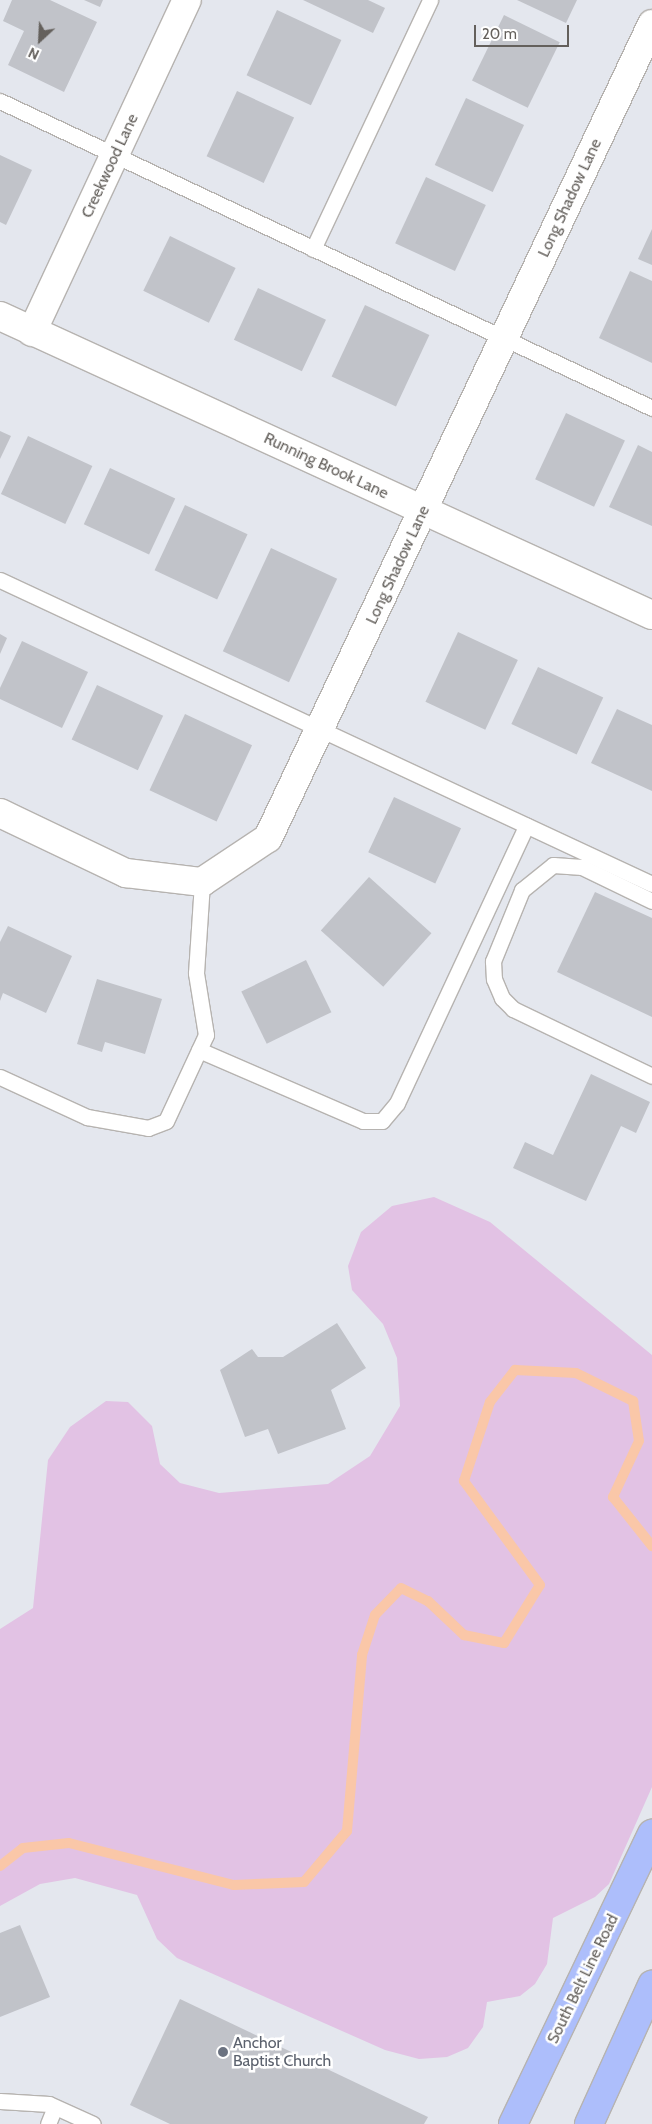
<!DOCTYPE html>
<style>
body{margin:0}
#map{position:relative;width:652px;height:2124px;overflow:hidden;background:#e4e7ee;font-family:Cabin,sans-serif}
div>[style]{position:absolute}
.green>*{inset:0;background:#e2c2e4}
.stream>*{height:10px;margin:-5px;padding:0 5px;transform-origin:5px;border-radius:5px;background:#fac7a8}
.building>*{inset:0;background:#c1c3c9;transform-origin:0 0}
.roads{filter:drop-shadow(1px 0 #b6b3b0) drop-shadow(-1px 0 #b6b3b0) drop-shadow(0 1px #b6b3b0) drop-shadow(0 -1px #b6b3b0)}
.service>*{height:15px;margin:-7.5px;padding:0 7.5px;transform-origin:7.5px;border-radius:7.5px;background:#fff}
.minor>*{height:28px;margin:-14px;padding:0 14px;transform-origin:14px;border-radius:14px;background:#fff}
.primary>*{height:28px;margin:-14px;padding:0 14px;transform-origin:14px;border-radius:14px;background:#adbefb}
.dots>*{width:14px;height:14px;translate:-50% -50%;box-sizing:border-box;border:2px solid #fff;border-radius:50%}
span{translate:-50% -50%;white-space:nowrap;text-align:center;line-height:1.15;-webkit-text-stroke:5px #fff;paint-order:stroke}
.street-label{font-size:16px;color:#64605c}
.worship-label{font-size:16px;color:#5b616d}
.left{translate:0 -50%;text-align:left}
.north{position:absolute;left:15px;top:15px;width:50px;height:50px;-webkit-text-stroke:4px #fff;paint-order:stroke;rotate:205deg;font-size:14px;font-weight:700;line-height:20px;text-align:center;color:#64605c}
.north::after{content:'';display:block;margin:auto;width:18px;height:22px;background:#64605c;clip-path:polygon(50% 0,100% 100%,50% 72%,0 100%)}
.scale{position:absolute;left:474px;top:25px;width:95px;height:22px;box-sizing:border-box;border:2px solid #64605c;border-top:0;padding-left:6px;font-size:15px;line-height:18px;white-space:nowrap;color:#64605c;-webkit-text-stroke:4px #fff;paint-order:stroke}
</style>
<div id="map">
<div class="green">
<div style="clip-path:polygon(434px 1197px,490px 1222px,652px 1355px,652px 1787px,609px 1884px,595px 1897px,553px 1918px,547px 1964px,535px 1984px,520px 1996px,487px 2002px,483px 2027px,468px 2048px,447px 2057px,419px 2059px,385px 2050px,177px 1958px,157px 1939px,137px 1895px,75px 1878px,40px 1884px,0 1906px,0 1629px,33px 1608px,48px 1460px,70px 1427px,106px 1401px,128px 1402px,152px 1426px,160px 1464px,180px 1483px,219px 1493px,328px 1484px,370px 1456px,400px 1406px,397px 1358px,383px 1324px,352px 1290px,348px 1266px,361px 1232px,392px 1206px)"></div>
</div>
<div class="stream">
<div style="left:0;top:1866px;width:29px;rotate:-38deg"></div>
<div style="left:23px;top:1848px;width:46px;rotate:-6.2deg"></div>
<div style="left:69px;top:1843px;width:170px;rotate:14.3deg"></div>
<div style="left:234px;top:1885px;width:70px;rotate:-2.5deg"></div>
<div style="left:304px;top:1882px;width:67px;rotate:-49.9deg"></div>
<div style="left:347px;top:1831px;width:177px;rotate:-85.1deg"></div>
<div style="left:362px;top:1655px;width:42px;rotate:-72deg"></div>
<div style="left:375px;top:1615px;width:37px;rotate:-46deg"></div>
<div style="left:401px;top:1588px;width:30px;rotate:26deg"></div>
<div style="left:428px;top:1601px;width:50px;rotate:43.4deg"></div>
<div style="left:464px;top:1635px;width:41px;rotate:11.3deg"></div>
<div style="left:504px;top:1643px;width:68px;rotate:-58.2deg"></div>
<div style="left:540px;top:1585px;width:129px;rotate:-126.2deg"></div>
<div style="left:464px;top:1481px;width:83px;rotate:-71.8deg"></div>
<div style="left:490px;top:1402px;width:41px;rotate:-52deg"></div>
<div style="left:515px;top:1370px;width:61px;rotate:2.8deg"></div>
<div style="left:576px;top:1373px;width:64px;rotate:26.2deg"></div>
<div style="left:633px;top:1401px;width:40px;rotate:81.5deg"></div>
<div style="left:639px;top:1441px;width:62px;rotate:114.9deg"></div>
<div style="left:613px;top:1497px;width:63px;rotate:51.5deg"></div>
</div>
<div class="building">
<div style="clip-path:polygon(12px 0,50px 0,97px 22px,64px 92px,8px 65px,24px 31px,3px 21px)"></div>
<div style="clip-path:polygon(84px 0,103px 0,100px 7px)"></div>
<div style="clip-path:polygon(303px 0,368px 0,385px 8px,373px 33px)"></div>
<div style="clip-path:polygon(517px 0,577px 0,566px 23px)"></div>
<div style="left:277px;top:10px;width:71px;height:72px;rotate:25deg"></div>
<div style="left:504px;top:15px;width:62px;height:73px;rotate:26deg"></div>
<div style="left:237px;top:91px;width:63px;height:72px;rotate:25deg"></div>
<div style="left:466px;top:98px;width:64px;height:74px;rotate:25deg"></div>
<div style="clip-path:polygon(0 155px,32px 170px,6px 225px,0 222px)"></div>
<div style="left:426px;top:177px;width:66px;height:73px;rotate:25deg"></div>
<div style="clip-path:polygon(652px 229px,652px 265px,638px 259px)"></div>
<div style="left:170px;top:236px;width:73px;height:61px;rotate:26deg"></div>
<div style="clip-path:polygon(630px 271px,652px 281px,652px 363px,599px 338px)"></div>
<div style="left:258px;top:288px;width:75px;height:57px;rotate:25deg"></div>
<div style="left:365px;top:305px;width:71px;height:79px;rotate:25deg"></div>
<div style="left:566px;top:413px;width:65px;height:73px;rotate:25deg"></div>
<div style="clip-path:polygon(0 431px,11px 436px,0 459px)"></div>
<div style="left:28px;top:436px;width:71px;height:64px;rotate:25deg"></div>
<div style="clip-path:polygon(638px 445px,652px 452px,652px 526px,609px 507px)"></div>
<div style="left:110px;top:468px;width:72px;height:62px;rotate:25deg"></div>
<div style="left:185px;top:505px;width:69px;height:72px;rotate:25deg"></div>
<div style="left:271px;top:548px;width:73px;height:114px;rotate:25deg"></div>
<div style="left:458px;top:632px;width:66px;height:77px;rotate:25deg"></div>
<div style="clip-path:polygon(0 634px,7px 638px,0 654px)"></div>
<div style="clip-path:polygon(22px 641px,88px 672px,62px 728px,0 699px,0 688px)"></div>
<div style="left:538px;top:667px;width:72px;height:63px;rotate:25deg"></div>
<div style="left:97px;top:685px;width:73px;height:60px;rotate:25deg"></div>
<div style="clip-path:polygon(617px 709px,652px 725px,652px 791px,591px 763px)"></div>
<div style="left:185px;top:714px;width:74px;height:84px;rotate:25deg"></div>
<div style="left:394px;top:797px;width:74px;height:61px;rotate:25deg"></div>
<div style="left:369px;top:877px;width:84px;height:72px;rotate:42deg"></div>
<div style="clip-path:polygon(595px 892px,652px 918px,652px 1017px,557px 972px)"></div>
<div style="clip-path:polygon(8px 926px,72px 956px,46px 1013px,3px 993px,0 1001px,0 942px)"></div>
<div style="left:306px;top:960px;width:58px;height:72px;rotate:64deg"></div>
<div style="clip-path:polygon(97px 979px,162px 999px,145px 1054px,105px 1042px,102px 1052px,77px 1044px)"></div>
<div style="clip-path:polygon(591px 1074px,650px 1102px,636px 1133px,621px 1126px,586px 1201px,513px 1168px,525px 1142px,553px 1155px)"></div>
<div style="clip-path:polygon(337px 1323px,366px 1368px,331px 1390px,346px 1429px,278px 1454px,268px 1429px,245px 1437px,220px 1370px,252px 1349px,258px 1357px,283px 1357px)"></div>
<div style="clip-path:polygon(20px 1925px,50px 1997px,0 2017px,0 1933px)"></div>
<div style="clip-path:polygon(180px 1999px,428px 2117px,424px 2124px,170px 2124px,130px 2105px)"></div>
</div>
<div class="roads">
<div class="service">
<div style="left:0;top:101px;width:721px;rotate:25.21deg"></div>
<div style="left:313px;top:249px;width:275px;rotate:-64.8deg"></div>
<div style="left:0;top:580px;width:719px;rotate:25deg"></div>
<div style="left:652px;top:901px;width:78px;rotate:-154.1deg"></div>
<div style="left:582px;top:867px;width:29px;rotate:-176deg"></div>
<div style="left:553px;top:865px;width:40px;rotate:141deg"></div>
<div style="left:522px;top:890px;width:77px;rotate:112.2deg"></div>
<div style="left:493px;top:961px;width:18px;rotate:87deg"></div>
<div style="left:494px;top:979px;width:21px;rotate:67deg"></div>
<div style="left:502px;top:998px;width:16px;rotate:45deg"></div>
<div style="left:513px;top:1009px;width:154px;rotate:25.7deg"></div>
<div style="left:199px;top:1050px;width:179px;rotate:23.4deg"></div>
<div style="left:363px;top:1121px;width:19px"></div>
<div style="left:382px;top:1121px;width:23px;rotate:-50deg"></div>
<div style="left:397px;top:1103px;width:306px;rotate:-65deg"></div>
<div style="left:0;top:1077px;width:96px;rotate:24.7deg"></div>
<div style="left:87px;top:1117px;width:62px;rotate:10.2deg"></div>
<div style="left:148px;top:1128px;width:19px;rotate:-21deg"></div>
<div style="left:166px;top:1121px;width:95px;rotate:-65.1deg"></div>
<div style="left:206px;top:1035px;width:63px;rotate:-99.2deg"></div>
<div style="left:196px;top:973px;width:91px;rotate:-86.2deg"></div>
<div style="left:0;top:2101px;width:49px;rotate:3.5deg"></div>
<div style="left:49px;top:2104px;width:48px;rotate:24.4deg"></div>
<div style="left:48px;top:2124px;width:18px;rotate:-68deg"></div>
</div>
<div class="minor">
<div style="left:0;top:316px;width:717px;rotate:24.64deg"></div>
<div style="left:32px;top:332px;width:366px;rotate:-65deg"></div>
<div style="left:0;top:813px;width:140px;rotate:25.5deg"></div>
<div style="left:126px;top:873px;width:77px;rotate:6.8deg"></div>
<div style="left:202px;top:882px;width:79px;rotate:-33.7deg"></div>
<div style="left:268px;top:838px;width:900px;rotate:-64.74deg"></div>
</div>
<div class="primary">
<div style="left:513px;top:2124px;width:322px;rotate:-64.4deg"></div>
<div style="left:589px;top:2124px;width:153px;rotate:-65.6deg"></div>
</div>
</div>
<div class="dots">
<div style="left:223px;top:2052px;background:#6b7280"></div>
</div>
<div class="street-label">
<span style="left:110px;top:166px;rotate:-65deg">Creekwood Lane</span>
<span style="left:570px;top:198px;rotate:-65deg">Long Shadow Lane</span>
<span style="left:326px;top:466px;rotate:25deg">Running Brook Lane</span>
<span style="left:398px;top:565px;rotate:-65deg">Long Shadow Lane</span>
<span style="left:583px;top:1979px;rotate:-64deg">South Belt Line Road</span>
</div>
<div class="worship-label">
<span class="left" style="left:233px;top:2052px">Anchor<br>Baptist Church</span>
</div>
<div class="north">N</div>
<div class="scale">20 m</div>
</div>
